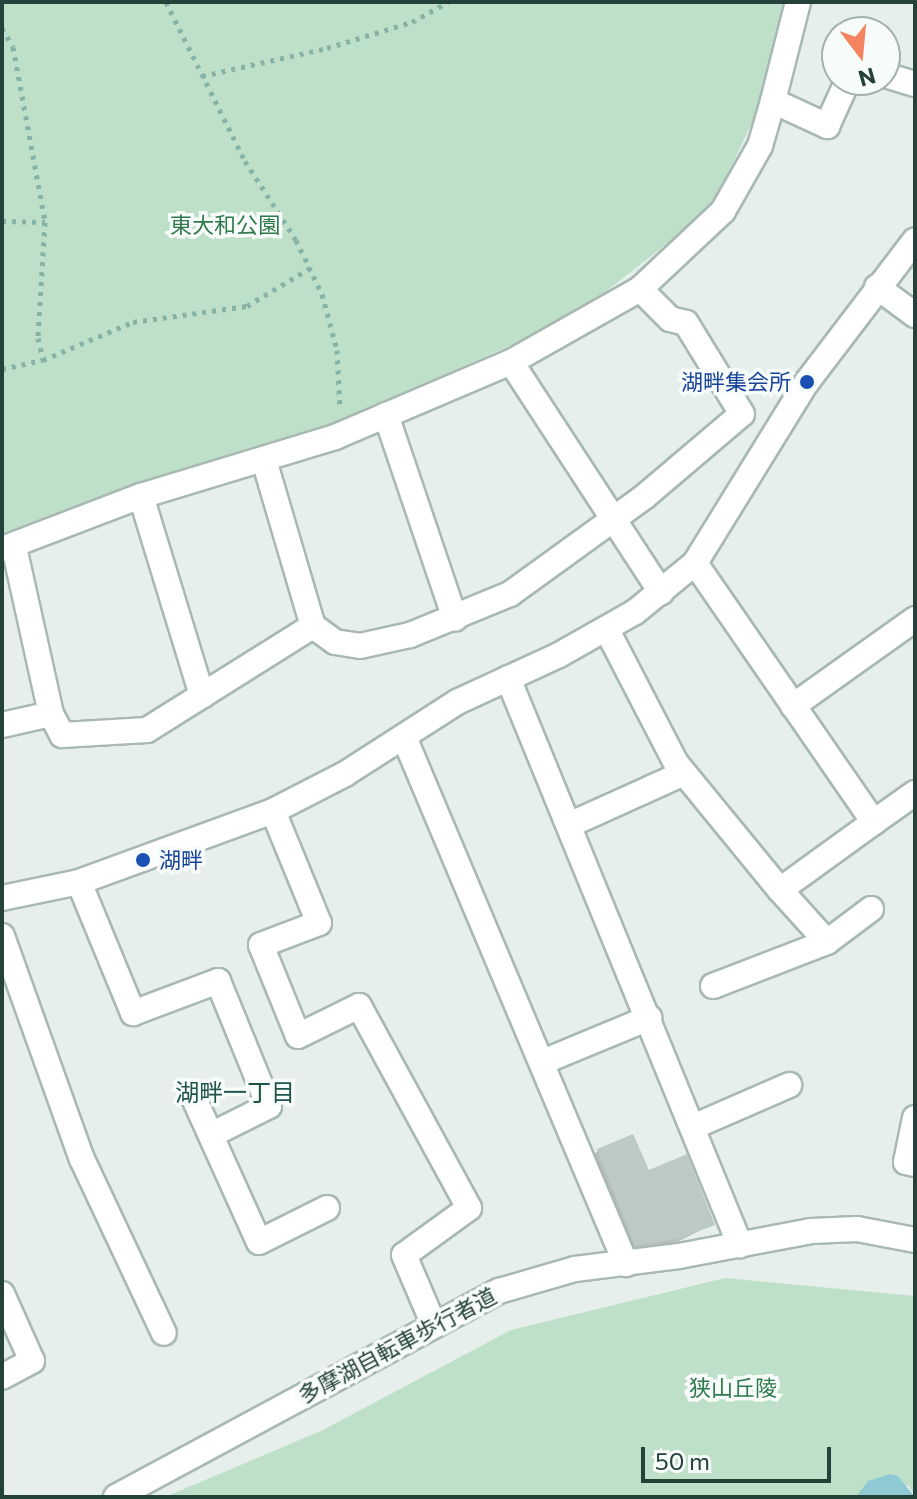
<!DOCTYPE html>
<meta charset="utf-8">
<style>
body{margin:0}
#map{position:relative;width:917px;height:1499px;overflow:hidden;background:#e6efeb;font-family:Commissioner,"Noto Sans JP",sans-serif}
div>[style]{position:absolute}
.green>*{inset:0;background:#bfe0c8}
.water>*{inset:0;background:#8ec9d4}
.shadow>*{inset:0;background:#0003}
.building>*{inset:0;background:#bbcac4}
.path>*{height:5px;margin-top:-2.5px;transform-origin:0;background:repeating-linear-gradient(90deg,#86b3a5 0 4px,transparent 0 10px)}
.roads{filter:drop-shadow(2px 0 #a8b8b2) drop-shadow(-2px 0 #a8b8b2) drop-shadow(0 2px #a8b8b2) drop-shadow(0 -2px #a8b8b2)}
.minor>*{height:24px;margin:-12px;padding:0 12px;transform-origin:12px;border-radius:12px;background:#fff}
.tertiary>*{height:24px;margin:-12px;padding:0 12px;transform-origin:12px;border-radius:12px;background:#fff}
.dots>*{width:22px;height:22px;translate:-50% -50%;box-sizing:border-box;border:4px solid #f7fbf9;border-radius:50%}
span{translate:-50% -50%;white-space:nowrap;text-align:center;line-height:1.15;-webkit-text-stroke:7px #f7fbf9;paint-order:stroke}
.park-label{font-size:22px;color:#2d7a4b}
.transit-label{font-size:22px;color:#164399}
.right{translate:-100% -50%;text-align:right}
.left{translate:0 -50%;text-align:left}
.street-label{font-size:22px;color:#24423a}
.neighbourhood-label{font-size:24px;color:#1f5548}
.frame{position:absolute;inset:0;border:4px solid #24423a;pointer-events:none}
.north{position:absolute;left:821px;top:16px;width:80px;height:80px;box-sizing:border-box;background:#f7fbf9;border:2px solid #a3b1ad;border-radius:50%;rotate:164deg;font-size:22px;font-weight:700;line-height:32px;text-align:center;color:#24423a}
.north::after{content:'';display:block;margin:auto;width:28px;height:36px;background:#f4845f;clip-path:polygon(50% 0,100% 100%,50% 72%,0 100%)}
.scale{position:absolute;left:641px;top:1447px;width:190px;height:36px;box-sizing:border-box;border:4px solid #24423a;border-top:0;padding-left:10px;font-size:24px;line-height:28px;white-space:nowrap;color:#24423a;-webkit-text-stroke:6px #f7fbf9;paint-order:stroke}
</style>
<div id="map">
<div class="green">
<div style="clip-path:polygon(2px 2px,787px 2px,761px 104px,711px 209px,572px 318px,337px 422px,2px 533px)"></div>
<div style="clip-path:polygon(725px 1278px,915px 1296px,915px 1496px,908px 1485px,856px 1497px,165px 1497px,323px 1430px,511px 1330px)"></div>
</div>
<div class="water">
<div style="clip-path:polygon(890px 1474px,898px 1476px,915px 1497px,856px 1497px,868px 1481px)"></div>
</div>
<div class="shadow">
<div style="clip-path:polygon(598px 1151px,648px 1173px,713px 1224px,671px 1245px,627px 1253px,590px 1158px)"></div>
</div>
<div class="building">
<div style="clip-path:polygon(633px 1134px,649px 1170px,687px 1154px,715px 1225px,680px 1238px,635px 1246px,597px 1149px)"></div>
</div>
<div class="path">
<div style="left:166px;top:2px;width:178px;rotate:63.6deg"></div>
<div style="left:245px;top:161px;width:94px;rotate:57.2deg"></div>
<div style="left:296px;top:240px;width:60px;rotate:64.3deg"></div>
<div style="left:322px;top:294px;width:58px;rotate:75deg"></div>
<div style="left:337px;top:350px;width:59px;rotate:87.1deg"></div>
<div style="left:2px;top:28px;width:22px;rotate:60deg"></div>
<div style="left:13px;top:47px;width:178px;rotate:79.6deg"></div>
<div style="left:45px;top:222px;width:116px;rotate:93.5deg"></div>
<div style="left:38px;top:338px;width:23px;rotate:77deg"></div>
<div style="left:202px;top:76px;width:128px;rotate:-12.6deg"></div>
<div style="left:327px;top:48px;width:89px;rotate:-17deg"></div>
<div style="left:412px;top:22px;width:41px;rotate:-29.1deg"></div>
<div style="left:2px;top:221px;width:43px;rotate:1.3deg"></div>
<div style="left:2px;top:369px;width:42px;rotate:-12.4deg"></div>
<div style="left:43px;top:360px;width:98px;rotate:-22.9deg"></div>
<div style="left:133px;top:322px;width:115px;rotate:-8deg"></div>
<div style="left:247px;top:306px;width:74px;rotate:-31.1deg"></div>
</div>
<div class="roads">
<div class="minor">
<div style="left:798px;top:2px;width:102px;rotate:104.2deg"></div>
<div style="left:773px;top:101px;width:60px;rotate:24.8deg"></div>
<div style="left:827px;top:126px;width:51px;rotate:-65.5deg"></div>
<div style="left:885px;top:75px;width:31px;rotate:17deg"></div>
<div style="left:877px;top:287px;width:47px;rotate:36.4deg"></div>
<div style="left:511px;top:362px;width:275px;rotate:56.9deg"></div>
<div style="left:386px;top:415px;width:215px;rotate:71.3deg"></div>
<div style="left:264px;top:460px;width:173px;rotate:73.6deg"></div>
<div style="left:313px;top:626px;width:27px;rotate:36deg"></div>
<div style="left:335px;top:642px;width:25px;rotate:9deg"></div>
<div style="left:360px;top:646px;width:51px;rotate:-12.4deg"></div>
<div style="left:410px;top:635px;width:108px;rotate:-22.3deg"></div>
<div style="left:510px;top:594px;width:165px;rotate:-35.9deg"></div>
<div style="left:644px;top:497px;width:128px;rotate:-40.3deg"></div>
<div style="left:742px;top:414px;width:107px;rotate:-121.6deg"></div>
<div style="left:686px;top:323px;width:16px;rotate:-166deg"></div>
<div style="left:670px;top:319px;width:42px;rotate:-135deg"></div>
<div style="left:141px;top:496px;width:209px;rotate:73deg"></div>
<div style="left:14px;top:547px;width:171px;rotate:77.5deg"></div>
<div style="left:51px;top:714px;width:24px;rotate:62deg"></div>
<div style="left:62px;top:735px;width:85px;rotate:-3.4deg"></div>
<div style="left:147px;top:730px;width:196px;rotate:-32.1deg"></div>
<div style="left:2px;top:549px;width:149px;rotate:-20.9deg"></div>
<div style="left:141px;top:496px;width:203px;rotate:-16.9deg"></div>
<div style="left:335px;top:437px;width:191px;rotate:-23.1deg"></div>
<div style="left:511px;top:362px;width:148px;rotate:-29.5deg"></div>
<div style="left:640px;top:289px;width:114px;rotate:-43.2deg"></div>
<div style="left:723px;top:211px;width:75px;rotate:-60.4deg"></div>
<div style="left:760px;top:146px;width:47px;rotate:-73.9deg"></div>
<div style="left:695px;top:563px;width:315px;rotate:55.4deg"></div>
<div style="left:874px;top:822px;width:50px;rotate:-35.3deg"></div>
<div style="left:607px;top:630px;width:150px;rotate:62.6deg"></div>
<div style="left:676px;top:763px;width:164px;rotate:50.7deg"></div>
<div style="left:780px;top:890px;width:116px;rotate:-35.9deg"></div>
<div style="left:508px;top:678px;width:613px;rotate:67.75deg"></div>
<div style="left:793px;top:706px;width:150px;rotate:-35.5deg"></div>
<div style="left:2px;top:725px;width:50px;rotate:-12.7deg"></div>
<div style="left:404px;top:737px;width:572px;rotate:67.16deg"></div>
<div style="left:273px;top:811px;width:121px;rotate:67.7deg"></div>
<div style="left:319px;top:923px;width:62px;rotate:159.2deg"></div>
<div style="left:261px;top:945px;width:98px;rotate:67.9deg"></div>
<div style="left:298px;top:1036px;width:68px;rotate:-26.2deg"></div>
<div style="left:359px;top:1006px;width:230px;rotate:61.4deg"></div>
<div style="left:469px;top:1208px;width:80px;rotate:144.1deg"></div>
<div style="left:404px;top:1255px;width:74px;rotate:66.9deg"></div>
<div style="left:569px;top:825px;width:126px;rotate:-24.3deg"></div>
<div style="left:79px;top:882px;width:142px;rotate:67.6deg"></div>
<div style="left:133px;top:1013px;width:91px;rotate:-20.6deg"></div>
<div style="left:218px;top:981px;width:135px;rotate:67.8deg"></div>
<div style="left:269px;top:1106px;width:65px;rotate:153.4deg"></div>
<div style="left:2px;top:936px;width:237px;rotate:70.3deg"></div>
<div style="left:82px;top:1159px;width:192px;rotate:64.8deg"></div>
<div style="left:827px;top:942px;width:55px;rotate:-36.9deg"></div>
<div style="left:713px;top:986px;width:122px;rotate:-21.1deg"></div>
<div style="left:827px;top:942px;width:70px;rotate:-132.1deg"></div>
<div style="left:545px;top:1061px;width:113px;rotate:-22.5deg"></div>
<div style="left:193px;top:1096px;width:160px;rotate:65.7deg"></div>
<div style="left:259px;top:1242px;width:76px;rotate:-26.6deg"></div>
<div style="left:915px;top:1118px;width:45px;rotate:101.6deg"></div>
<div style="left:906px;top:1162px;width:9px;rotate:13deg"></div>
<div style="left:693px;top:1127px;width:105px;rotate:-23.6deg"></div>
<div style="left:2px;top:1294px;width:73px;rotate:65.9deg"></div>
<div style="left:32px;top:1361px;width:34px;rotate:152deg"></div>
</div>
<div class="tertiary">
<div style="left:2px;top:898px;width:79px;rotate:-11.7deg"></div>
<div style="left:79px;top:882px;width:207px;rotate:-20.1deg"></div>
<div style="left:273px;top:811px;width:81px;rotate:-27.2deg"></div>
<div style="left:345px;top:774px;width:133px;rotate:-32.7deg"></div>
<div style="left:457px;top:702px;width:112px;rotate:-24.7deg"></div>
<div style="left:559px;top:655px;width:87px;rotate:-29.5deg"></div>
<div style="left:635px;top:612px;width:77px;rotate:-39.2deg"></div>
<div style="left:695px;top:563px;width:213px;rotate:-58.3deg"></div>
<div style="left:807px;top:382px;width:178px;rotate:-52.7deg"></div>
<div style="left:116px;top:1497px;width:435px;rotate:-28.3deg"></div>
<div style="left:499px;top:1291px;width:79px;rotate:-16.1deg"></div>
<div style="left:575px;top:1269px;width:105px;rotate:-7.1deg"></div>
<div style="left:679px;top:1256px;width:134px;rotate:-10.7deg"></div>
<div style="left:811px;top:1231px;width:46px;rotate:-2.5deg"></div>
<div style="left:857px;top:1229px;width:59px;rotate:10.7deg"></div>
</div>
</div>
<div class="dots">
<div style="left:807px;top:382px;background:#1a4fb4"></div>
<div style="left:143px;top:860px;background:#1a4fb4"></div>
</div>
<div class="park-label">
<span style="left:225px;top:225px">東大和公園</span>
<span style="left:733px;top:1388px">狭山丘陵</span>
</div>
<div class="transit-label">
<span class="right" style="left:791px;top:382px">湖畔集会所</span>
<span class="left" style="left:159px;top:860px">湖畔</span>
</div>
<div class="street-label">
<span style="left:397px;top:1345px;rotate:-28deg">多摩湖自転車歩行者道</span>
</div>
<div class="neighbourhood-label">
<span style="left:235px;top:1092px">湖畔一丁目</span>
</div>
<div class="frame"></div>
<div class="north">N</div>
<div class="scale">50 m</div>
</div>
